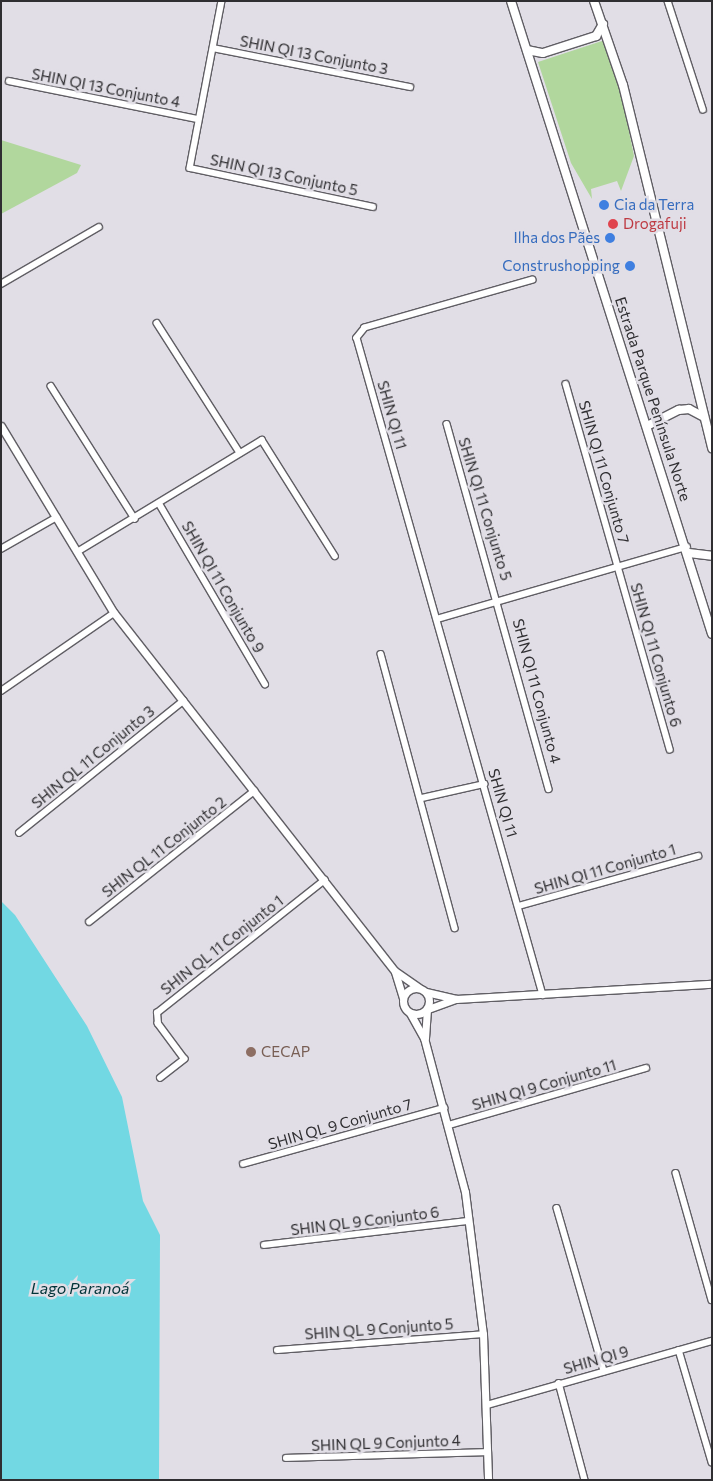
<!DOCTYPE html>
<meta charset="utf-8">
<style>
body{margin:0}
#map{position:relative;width:713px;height:1481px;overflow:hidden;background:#e1dee6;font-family:Commissioner,sans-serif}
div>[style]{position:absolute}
.green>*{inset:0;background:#b1d79d}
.water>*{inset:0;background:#72d8e3}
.roads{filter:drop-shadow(1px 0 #605e64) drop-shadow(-1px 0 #605e64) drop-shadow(0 1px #605e64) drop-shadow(0 -1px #605e64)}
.minor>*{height:5.5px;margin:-2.75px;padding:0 2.75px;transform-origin:2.75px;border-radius:2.75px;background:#fff}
.tertiary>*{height:7px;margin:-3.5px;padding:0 3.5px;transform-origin:3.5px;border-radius:3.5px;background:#fff}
.tertiary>.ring{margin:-3.5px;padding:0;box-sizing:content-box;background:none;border:7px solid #fff;border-radius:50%}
.secondary>*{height:8px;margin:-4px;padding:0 4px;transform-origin:4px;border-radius:4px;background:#fff}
.dots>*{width:14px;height:14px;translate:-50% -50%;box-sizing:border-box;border:2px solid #e1dee6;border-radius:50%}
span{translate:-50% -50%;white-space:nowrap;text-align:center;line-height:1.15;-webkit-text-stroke:5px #e1dee6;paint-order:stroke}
.street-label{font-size:15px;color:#2f2e31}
.shop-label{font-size:15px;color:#366cbe}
.left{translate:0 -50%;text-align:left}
.right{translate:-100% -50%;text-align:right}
.health-label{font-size:15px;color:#be3a42}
.education-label{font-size:15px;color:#785e54}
.water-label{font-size:16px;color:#003338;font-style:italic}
.frame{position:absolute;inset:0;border:2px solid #2f2e31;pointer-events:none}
</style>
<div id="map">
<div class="green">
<div style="clip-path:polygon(605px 40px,619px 82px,634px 156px,621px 191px,617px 181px,591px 189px,592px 199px,571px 163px,538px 62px)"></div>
<div style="clip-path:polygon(1px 140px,81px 165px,77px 173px,1px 214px)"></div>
</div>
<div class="water">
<div style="clip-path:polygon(1px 901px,15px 915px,87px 1026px,122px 1097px,143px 1201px,160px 1235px,159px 1480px,1px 1480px)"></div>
</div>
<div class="roads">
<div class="minor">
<div style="left:222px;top:1px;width:170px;rotate:100.8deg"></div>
<div style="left:190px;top:168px;width:187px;rotate:12deg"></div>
<div style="left:668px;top:1px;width:114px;rotate:72deg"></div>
<div style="left:213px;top:48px;width:201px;rotate:11.2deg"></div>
<div style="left:9px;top:81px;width:193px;rotate:11.4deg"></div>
<div style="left:533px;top:280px;width:175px;rotate:164.1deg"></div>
<div style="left:365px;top:328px;width:13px;rotate:129deg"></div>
<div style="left:357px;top:338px;width:683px;rotate:74.19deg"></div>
<div style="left:1px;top:284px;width:113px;rotate:-30.2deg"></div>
<div style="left:157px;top:323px;width:154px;rotate:57.4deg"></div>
<div style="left:566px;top:384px;width:380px;rotate:74.1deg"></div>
<div style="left:51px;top:386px;width:157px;rotate:57.7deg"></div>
<div style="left:447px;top:424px;width:379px;rotate:74.4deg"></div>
<div style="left:159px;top:503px;width:210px;rotate:59.6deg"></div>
<div style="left:1px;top:549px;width:64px;rotate:-29.7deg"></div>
<div style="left:77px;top:552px;width:216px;rotate:-31.2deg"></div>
<div style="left:262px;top:440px;width:137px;rotate:57.8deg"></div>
<div style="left:437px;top:619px;width:260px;rotate:-16.1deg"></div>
<div style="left:381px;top:654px;width:284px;rotate:74.9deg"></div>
<div style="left:1px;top:691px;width:137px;rotate:-34.6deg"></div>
<div style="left:422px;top:798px;width:64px;rotate:-12.7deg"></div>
<div style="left:19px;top:833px;width:211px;rotate:-38.8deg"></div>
<div style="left:519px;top:906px;width:186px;rotate:-15.6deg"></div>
<div style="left:89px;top:922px;width:211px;rotate:-38.4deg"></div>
<div style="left:160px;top:1078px;width:31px;rotate:-38deg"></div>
<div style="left:184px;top:1059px;width:44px;rotate:-126.6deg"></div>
<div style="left:158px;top:1024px;width:11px;rotate:-95deg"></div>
<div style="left:157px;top:1013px;width:214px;rotate:-38.4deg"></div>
<div style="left:449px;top:1125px;width:205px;rotate:-16.1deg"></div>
<div style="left:243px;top:1164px;width:209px;rotate:-15.6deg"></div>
<div style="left:676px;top:1173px;width:132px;rotate:74.2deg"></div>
<div style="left:557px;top:1208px;width:170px;rotate:73.9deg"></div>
<div style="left:264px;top:1245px;width:206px;rotate:-6.7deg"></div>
<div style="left:277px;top:1350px;width:207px;rotate:-4.4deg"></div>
<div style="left:679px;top:1350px;width:117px;rotate:73.6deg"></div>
<div style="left:559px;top:1383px;width:100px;rotate:75deg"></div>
<div style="left:487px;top:1405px;width:234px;rotate:-15.9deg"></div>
<div style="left:286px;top:1458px;width:202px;rotate:-1.7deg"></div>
</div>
<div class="tertiary">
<div style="left:1px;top:426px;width:218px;rotate:58.9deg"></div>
<div style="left:114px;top:613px;width:455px;rotate:51.9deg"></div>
<div style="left:395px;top:971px;width:29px;rotate:35deg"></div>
<div style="left:395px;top:972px;width:27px;rotate:73deg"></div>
<div class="ring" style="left:403px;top:988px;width:19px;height:19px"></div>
<div style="left:426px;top:992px;width:31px;rotate:13deg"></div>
<div style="left:456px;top:999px;width:256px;rotate:-3.4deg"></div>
<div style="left:428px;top:1009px;width:30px;rotate:-20deg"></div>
<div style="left:410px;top:1013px;width:29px;rotate:61deg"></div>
<div style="left:424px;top:1038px;width:159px;rotate:75.1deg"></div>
<div style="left:465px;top:1192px;width:143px;rotate:82.8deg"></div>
<div style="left:483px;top:1334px;width:146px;rotate:88deg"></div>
<div style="left:425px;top:1038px;width:28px;rotate:-86deg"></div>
</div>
<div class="secondary">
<div style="left:511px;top:1px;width:664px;rotate:72.38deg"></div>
<div style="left:594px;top:1px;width:89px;rotate:71deg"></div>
<div style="left:623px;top:85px;width:374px;rotate:76.2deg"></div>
<div style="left:527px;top:50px;width:16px;rotate:11deg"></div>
<div style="left:543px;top:53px;width:56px;rotate:-17.8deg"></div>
<div style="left:596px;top:36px;width:14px;rotate:-60deg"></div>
<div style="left:647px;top:426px;width:36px;rotate:-27deg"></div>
<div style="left:679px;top:410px;width:10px;rotate:-6deg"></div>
<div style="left:689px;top:409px;width:17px;rotate:28deg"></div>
<div style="left:689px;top:553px;width:23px;rotate:7deg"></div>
</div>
</div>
<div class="dots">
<div style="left:604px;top:205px;background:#3f7fe0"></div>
<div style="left:613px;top:224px;background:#e0444e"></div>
<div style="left:610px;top:238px;background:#3f7fe0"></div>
<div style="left:630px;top:266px;background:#3f7fe0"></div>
<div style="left:251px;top:1052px;background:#8d6e63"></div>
</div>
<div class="street-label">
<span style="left:314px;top:55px;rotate:11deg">SHIN QI 13 Conjunto 3</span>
<span style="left:106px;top:88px;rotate:11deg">SHIN QI 13 Conjunto 4</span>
<span style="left:284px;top:175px;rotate:12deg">SHIN QI 13 Conjunto 5</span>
<span style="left:653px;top:399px;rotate:72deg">Estrada Parque Península Norte</span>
<span style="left:392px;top:415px;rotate:74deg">SHIN QI 11</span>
<span style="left:604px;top:472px;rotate:74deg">SHIN QI 11 Conjunto 7</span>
<span style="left:485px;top:509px;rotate:73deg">SHIN QI 11 Conjunto 5</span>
<span style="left:223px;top:587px;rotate:60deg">SHIN QI 11 Conjunto 9</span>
<span style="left:656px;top:655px;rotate:74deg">SHIN QI 11 Conjunto 6</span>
<span style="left:537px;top:691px;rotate:75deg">SHIN QI 11 Conjunto 4</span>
<span style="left:93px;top:757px;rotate:-39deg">SHIN QL 11 Conjunto 3</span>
<span style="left:503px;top:803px;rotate:74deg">SHIN QI 11</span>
<span style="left:164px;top:847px;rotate:-38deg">SHIN QL 11 Conjunto 2</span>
<span style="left:605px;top:869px;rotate:-16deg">SHIN QI 11 Conjunto 1</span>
<span style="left:222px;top:945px;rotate:-38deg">SHIN QL 11 Conjunto 1</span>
<span style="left:544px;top:1085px;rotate:-16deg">SHIN QI 9 Conjunto 11</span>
<span style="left:340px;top:1124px;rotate:-16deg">SHIN QL 9 Conjunto 7</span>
<span style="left:365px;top:1221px;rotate:-7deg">SHIN QL 9 Conjunto 6</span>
<span style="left:379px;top:1329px;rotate:-4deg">SHIN QL 9 Conjunto 5</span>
<span style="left:596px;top:1360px;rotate:-16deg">SHIN QI 9</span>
<span style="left:386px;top:1443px;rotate:-2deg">SHIN QL 9 Conjunto 4</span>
</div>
<div class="shop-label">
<span class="left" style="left:614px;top:205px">Cia da Terra</span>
<span class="right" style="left:600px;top:238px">Ilha dos Pães</span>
<span class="right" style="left:620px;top:266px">Construshopping</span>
</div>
<div class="health-label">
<span class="left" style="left:623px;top:224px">Drogafuji</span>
</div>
<div class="education-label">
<span class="left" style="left:261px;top:1052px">CECAP</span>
</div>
<div class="water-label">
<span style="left:80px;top:1288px">Lago Paranoá</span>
</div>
<div class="frame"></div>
</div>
